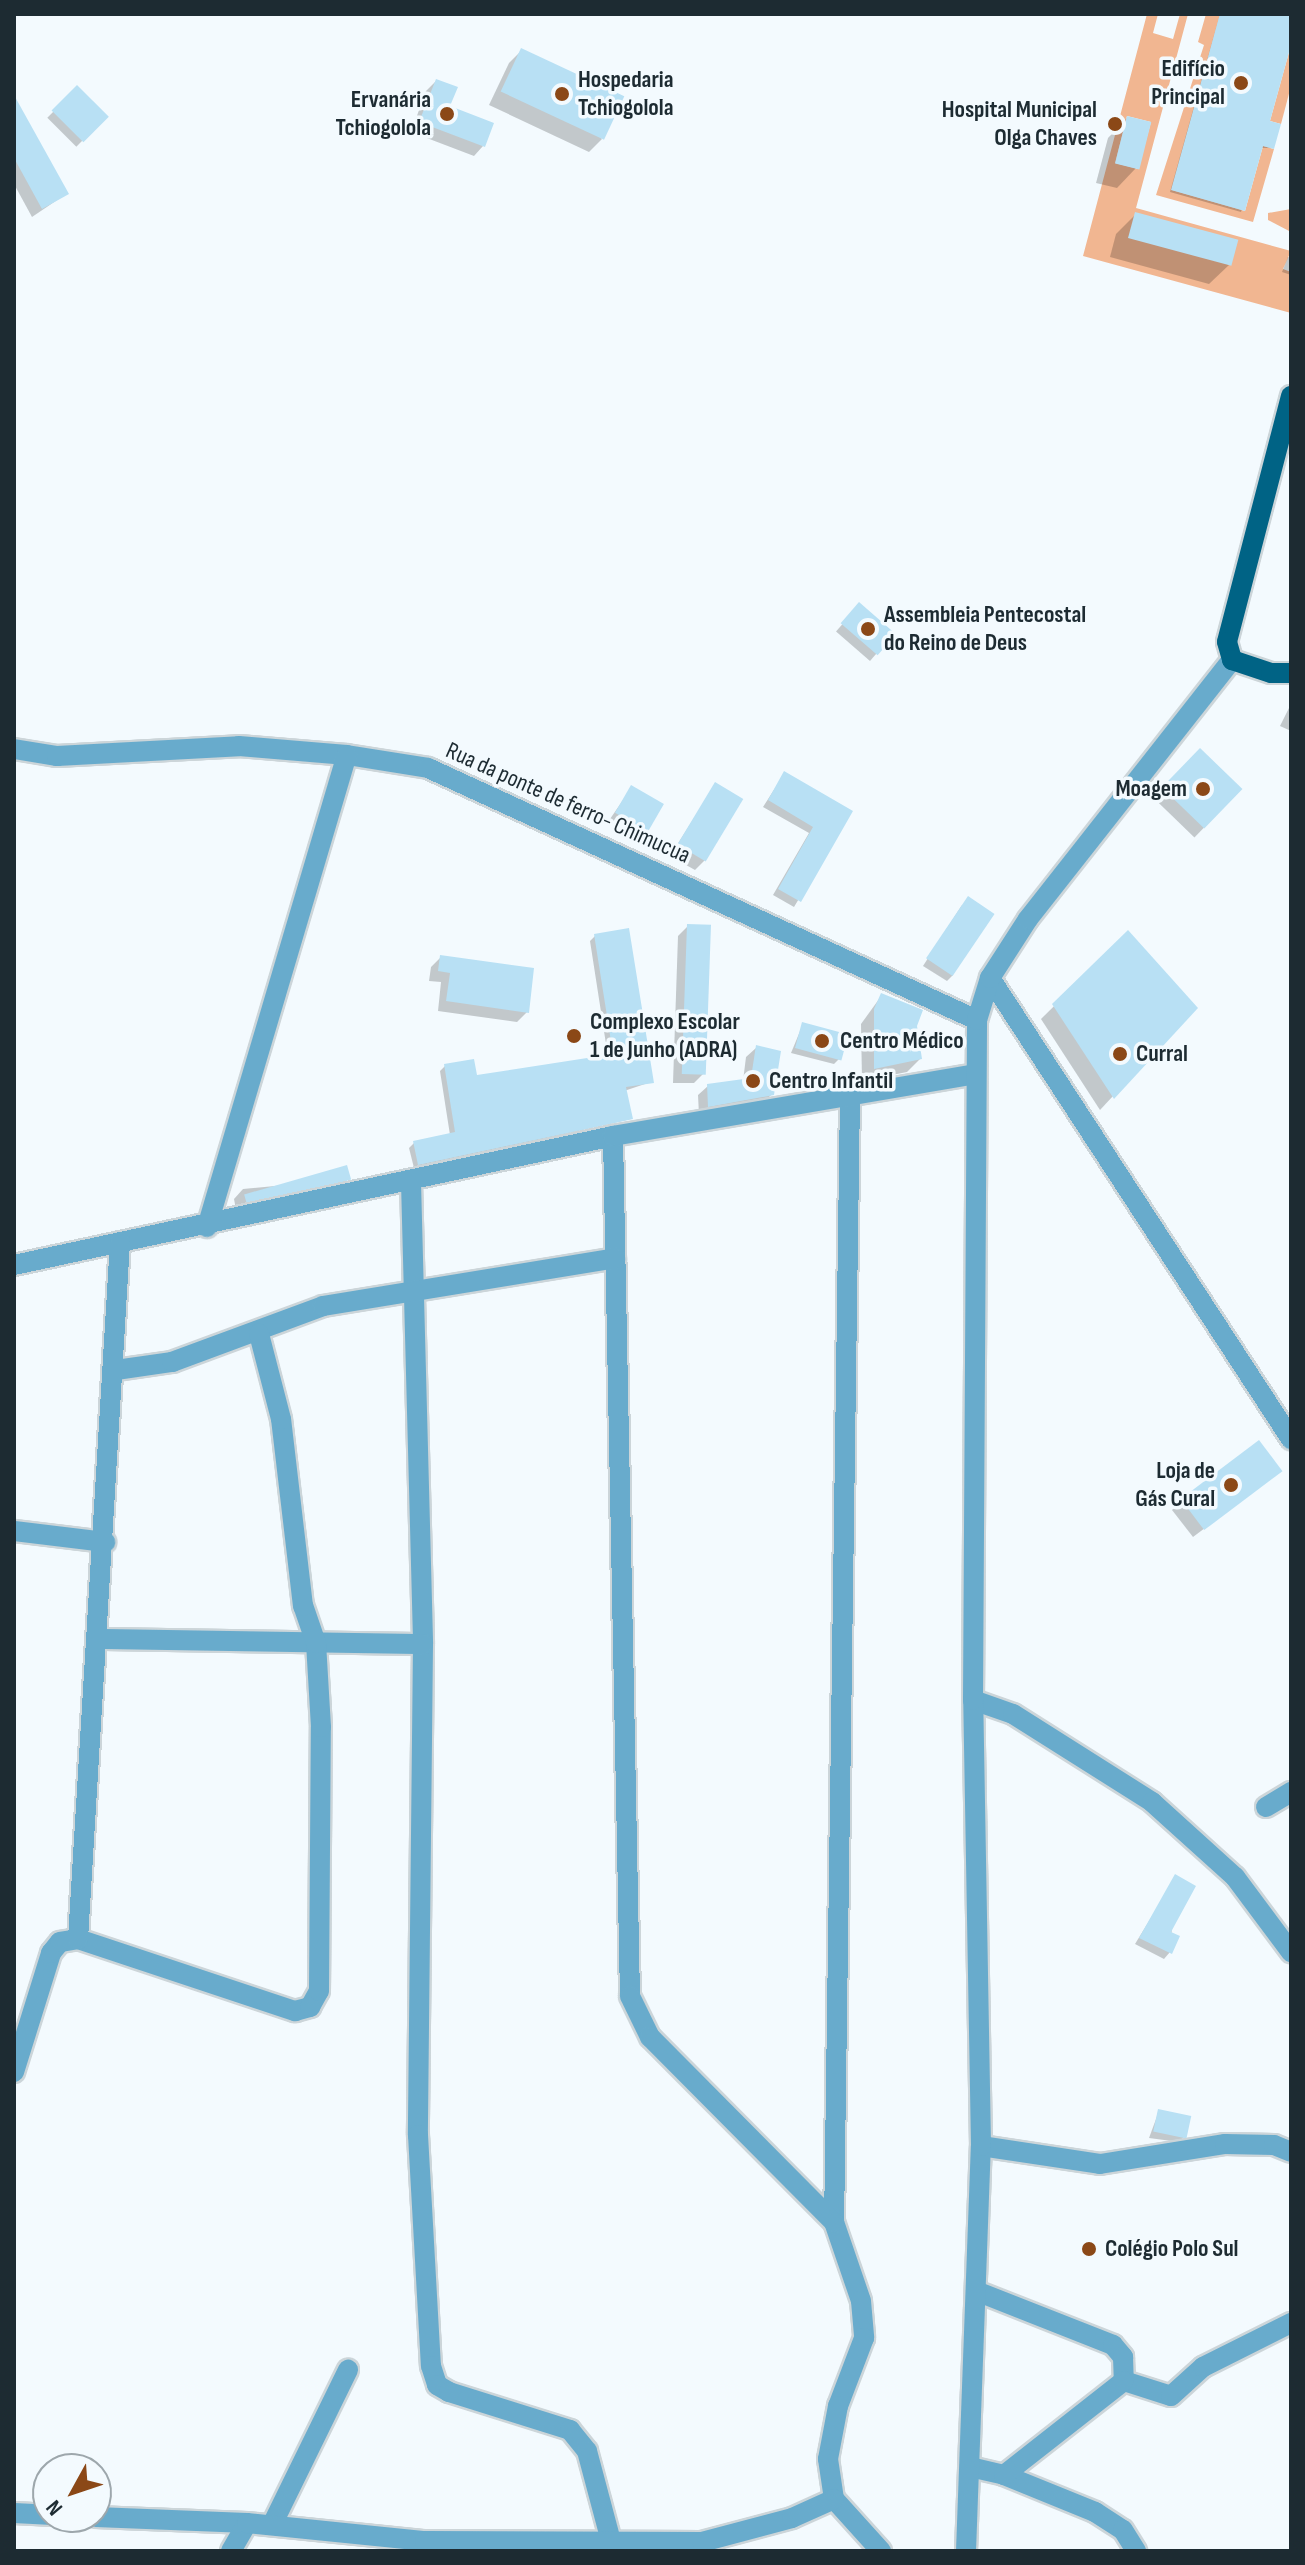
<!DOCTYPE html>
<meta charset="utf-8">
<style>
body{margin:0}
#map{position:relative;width:1305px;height:2565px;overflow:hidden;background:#f3fafe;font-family:"Sofia Sans Condensed",sans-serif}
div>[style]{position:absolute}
.green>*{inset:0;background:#f1b691}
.shadow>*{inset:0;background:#0003;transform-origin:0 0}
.building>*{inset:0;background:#b8e0f4;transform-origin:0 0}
.roads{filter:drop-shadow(2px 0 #ccd5d9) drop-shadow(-2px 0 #ccd5d9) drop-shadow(0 2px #ccd5d9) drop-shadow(0 -2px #ccd5d9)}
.minor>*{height:20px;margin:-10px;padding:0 10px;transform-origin:10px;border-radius:10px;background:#68abcc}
.major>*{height:20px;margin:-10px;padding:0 10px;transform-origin:10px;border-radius:10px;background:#006385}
.dots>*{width:22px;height:22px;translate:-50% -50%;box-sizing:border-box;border:4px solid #f3fafe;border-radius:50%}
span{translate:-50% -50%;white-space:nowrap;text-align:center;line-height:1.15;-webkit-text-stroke:7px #f3fafe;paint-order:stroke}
.poi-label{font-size:24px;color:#1d2b32;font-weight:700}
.right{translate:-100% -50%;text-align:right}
.left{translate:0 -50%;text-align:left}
.street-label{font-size:24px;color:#1d2b32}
.frame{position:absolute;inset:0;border:16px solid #1d2b32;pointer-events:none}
.north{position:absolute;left:32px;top:2453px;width:80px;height:80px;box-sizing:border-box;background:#f3fafe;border:2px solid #9da7ac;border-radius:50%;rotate:230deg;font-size:22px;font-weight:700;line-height:32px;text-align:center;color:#1d2b32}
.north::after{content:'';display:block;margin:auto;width:28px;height:36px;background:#8b4817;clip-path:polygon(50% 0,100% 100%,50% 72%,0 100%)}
</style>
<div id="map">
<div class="green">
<div style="clip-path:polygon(evenodd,1147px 14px,1158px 14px,1153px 33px,1173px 39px,1180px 14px,1188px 14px,1136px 208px,1291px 251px,1283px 269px,1291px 272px,1291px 313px,1083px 256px,1147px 14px,1127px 116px,1151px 122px,1138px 169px,1115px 163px,1127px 116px)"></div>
<div style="clip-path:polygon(1206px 14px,1220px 14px,1172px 190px,1245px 211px,1263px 146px,1274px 149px,1253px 222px,1156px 195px,1204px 45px,1198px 42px)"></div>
<div style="clip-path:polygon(1291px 45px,1291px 86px,1281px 124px,1270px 121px)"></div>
<div style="clip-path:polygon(1291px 209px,1291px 232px,1268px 220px,1268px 213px)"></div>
</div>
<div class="shadow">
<div style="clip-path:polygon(1220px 14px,1291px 14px,1291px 38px,1267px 123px,1272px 148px,1261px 148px,1241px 212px,1170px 192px)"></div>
<div style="clip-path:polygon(522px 50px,602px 139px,589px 152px,489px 105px,509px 63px)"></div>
<div style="clip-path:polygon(436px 81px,448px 107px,483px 146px,474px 156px,411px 132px,426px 91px)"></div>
<div style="left:77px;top:88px;width:41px;height:42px;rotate:45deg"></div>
<div style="clip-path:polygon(14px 100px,66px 194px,32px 217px,14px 184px)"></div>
<div style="clip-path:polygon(1127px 118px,1136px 168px,1117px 188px,1096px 183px,1108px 138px)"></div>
<div style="clip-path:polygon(1136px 214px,1229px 265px,1209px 284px,1110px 257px,1116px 234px)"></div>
<div style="clip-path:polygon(1288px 257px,1291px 258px,1291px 275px,1282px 272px)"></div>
<div style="left:859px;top:605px;width:45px;height:35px;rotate:41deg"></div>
<div style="clip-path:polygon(1291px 704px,1291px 731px,1280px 726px)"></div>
<div style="left:1200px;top:751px;width:56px;height:66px;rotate:44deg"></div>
<div style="clip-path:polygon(784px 774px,851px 812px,794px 907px,773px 895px,809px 833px,763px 807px)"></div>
<div style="clip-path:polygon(715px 785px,705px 860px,695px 870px,670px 856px)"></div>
<div style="clip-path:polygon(632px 787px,646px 830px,640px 837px,610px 819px)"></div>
<div style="clip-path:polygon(962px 905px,953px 975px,947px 981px,923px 966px)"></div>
<div style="clip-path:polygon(688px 926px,704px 1073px,694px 1083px,673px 1083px,678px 936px)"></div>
<div style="clip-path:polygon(1128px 933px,1195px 1008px,1100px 1110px,1041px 1019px)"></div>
<div style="clip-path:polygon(595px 936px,651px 1082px,624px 1091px,631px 1119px,414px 1168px,409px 1148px,414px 1143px,450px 1135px,440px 1071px,445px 1066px,475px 1077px,608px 1057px,590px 941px)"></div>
<div style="clip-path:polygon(441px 957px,527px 1012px,517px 1022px,438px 1011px,441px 982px,429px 981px,431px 967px)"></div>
<div style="clip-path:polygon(882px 995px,915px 1026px,920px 1059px,907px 1072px,862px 1081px,861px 1024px)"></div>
<div style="clip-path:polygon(803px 1024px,840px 1058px,834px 1064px,791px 1053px)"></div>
<div style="clip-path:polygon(756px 1048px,772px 1094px,762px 1104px,699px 1115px,698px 1095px,708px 1086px,743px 1081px,746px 1057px)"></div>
<div style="clip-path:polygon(348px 1179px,339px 1188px,236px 1210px,234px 1199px,243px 1189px)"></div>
<div style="clip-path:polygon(1269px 1480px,1193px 1537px,1172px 1510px,1182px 1500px)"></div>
<div style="clip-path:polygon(1176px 1877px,1170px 1952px,1164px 1959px,1135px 1944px)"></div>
<div style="clip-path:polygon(1159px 2111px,1185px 2136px,1179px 2142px,1149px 2138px)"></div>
</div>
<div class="building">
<div style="clip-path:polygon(1220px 14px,1291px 14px,1291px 45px,1270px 121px,1281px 124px,1274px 149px,1263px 146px,1245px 211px,1171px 190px)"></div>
<div style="left:521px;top:48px;width:114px;height:48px;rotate:25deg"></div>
<div style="clip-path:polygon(436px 79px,458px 87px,450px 106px,494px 123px,485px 147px,419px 122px)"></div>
<div style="left:77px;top:85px;width:45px;height:36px;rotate:45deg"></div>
<div style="clip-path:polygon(14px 95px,69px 194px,42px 209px,14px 158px)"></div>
<div style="left:1127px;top:116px;width:25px;height:49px;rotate:14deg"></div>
<div style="left:1135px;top:212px;width:107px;height:27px;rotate:15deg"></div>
<div style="left:859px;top:602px;width:49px;height:28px;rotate:41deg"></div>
<div style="left:1200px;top:748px;width:59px;height:55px;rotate:44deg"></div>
<div style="clip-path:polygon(784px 771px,853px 811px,801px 902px,778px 889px,813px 827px,768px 800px)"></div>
<div style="left:715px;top:782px;width:33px;height:73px;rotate:31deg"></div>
<div style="left:631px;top:785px;width:38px;height:32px;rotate:30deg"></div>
<div style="left:968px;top:896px;width:32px;height:75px;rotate:34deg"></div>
<div style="left:687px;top:924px;width:24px;height:150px;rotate:2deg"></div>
<div style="clip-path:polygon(629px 928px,654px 1083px,626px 1087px,633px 1119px,418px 1165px,413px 1141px,455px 1132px,444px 1064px,474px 1059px,477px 1075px,613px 1054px,594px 934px)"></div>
<div style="clip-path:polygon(1128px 930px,1198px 1008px,1114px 1099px,1052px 1004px)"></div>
<div style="clip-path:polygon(440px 955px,534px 968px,529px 1013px,446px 1001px,450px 973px,438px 971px)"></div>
<div style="clip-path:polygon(881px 993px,923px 1010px,917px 1026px,922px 1059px,874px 1069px,874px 1009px)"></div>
<div style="left:802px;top:1022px;width:48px;height:27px;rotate:15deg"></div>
<div style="clip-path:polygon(756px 1045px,781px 1051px,774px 1095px,708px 1107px,707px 1084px,751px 1078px)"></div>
<div style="left:347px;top:1165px;width:15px;height:107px;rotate:74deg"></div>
<div style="left:1259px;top:1440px;width:39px;height:98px;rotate:53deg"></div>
<div style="clip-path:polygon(1175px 1874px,1196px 1886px,1171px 1932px,1180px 1936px,1172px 1954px,1139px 1938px)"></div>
<div style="left:1158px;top:2109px;width:34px;height:23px;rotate:12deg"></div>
</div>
<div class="roads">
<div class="minor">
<div style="left:14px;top:749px;width:44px;rotate:9.2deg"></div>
<div style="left:57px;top:756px;width:182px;rotate:-3.1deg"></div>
<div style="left:239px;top:746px;width:108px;rotate:4.8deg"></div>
<div style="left:347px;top:755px;width:82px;rotate:9.1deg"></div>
<div style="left:428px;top:768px;width:604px;rotate:24.66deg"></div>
<div style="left:990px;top:978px;width:551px;rotate:56.86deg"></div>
<div style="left:850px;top:1095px;width:1127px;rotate:90.81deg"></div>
<div style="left:834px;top:2222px;width:83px;rotate:71.1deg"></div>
<div style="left:861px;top:2301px;width:37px;rotate:85deg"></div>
<div style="left:864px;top:2338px;width:73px;rotate:110.9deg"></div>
<div style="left:838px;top:2406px;width:54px;rotate:100.7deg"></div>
<div style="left:828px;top:2459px;width:40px;rotate:81.5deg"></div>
<div style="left:834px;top:2499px;width:70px;rotate:47.9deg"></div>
<div style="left:613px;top:1136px;width:860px;rotate:88.87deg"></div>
<div style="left:630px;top:1996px;width:46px;rotate:64deg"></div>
<div style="left:650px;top:2037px;width:261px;rotate:45.2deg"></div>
<div style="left:411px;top:1182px;width:462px;rotate:88.5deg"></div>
<div style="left:423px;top:1644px;width:491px;rotate:90.6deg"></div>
<div style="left:418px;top:2135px;width:231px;rotate:86.8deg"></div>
<div style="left:431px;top:2366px;width:20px;rotate:72deg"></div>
<div style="left:437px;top:2385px;width:14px;rotate:30deg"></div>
<div style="left:449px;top:2392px;width:127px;rotate:17.4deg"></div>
<div style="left:570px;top:2430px;width:27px;rotate:51deg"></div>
<div style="left:587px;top:2451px;width:97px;rotate:75.1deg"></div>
<div style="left:207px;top:1227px;width:492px;rotate:-73.5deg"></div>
<div style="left:14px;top:1265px;width:613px;rotate:-12.15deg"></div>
<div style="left:613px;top:1136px;width:368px;rotate:-9.7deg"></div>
<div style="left:116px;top:1370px;width:57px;rotate:-8.1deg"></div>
<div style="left:172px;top:1362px;width:161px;rotate:-20.3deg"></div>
<div style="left:323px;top:1306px;width:296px;rotate:-9.3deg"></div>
<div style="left:14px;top:1531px;width:92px;rotate:6.9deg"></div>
<div style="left:99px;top:1639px;width:324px;rotate:0.9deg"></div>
<div style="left:973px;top:1700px;width:42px;rotate:19.3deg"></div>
<div style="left:1013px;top:1714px;width:165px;rotate:32.3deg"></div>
<div style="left:1152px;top:1802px;width:112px;rotate:42.1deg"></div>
<div style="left:1235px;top:1877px;width:94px;rotate:53.3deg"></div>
<div style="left:1266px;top:1807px;width:29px;rotate:-31deg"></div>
<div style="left:78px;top:1939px;width:229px;rotate:18.4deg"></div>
<div style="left:295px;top:2011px;width:16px;rotate:-15deg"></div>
<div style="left:310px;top:2007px;width:18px;rotate:-61deg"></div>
<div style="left:319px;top:1991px;width:264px;rotate:-89.6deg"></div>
<div style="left:321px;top:1727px;width:84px;rotate:-93.4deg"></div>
<div style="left:316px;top:1643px;width:39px;rotate:-109deg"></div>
<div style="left:303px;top:1606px;width:188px;rotate:-96.7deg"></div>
<div style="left:281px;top:1419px;width:88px;rotate:-104.5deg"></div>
<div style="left:14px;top:2072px;width:125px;rotate:-72.7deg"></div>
<div style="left:51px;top:1953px;width:14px;rotate:-51deg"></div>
<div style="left:60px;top:1942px;width:18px;rotate:-9deg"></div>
<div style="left:78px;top:1939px;width:698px;rotate:-86.55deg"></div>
<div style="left:981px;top:2146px;width:120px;rotate:8.6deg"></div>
<div style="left:1100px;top:2164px;width:127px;rotate:-9.1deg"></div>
<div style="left:1225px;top:2144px;width:49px;rotate:1.2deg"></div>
<div style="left:1274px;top:2145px;width:18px;rotate:22deg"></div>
<div style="left:976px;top:2291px;width:147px;rotate:21.5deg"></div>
<div style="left:1113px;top:2345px;width:16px;rotate:50deg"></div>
<div style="left:1123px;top:2357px;width:24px;rotate:88deg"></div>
<div style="left:1124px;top:2381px;width:49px;rotate:17.7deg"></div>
<div style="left:1171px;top:2396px;width:43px;rotate:-42.2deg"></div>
<div style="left:1203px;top:2367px;width:98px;rotate:-26.6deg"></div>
<div style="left:970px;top:2467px;width:35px;rotate:13deg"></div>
<div style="left:1004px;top:2475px;width:98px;rotate:22.1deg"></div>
<div style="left:1095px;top:2512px;width:33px;rotate:33deg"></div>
<div style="left:1123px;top:2530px;width:25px;rotate:58deg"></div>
<div style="left:1004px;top:2475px;width:152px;rotate:-38.1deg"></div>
<div style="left:14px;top:2513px;width:34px;rotate:3deg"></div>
<div style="left:96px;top:2517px;width:151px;rotate:2.3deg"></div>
<div style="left:272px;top:2525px;width:173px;rotate:-63.9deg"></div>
<div style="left:231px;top:2551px;width:32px;rotate:-60deg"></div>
<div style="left:247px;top:2523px;width:179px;rotate:5.8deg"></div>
<div style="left:425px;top:2541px;width:277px;rotate:0.2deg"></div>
<div style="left:702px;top:2542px;width:93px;rotate:-14.9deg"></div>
<div style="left:792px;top:2518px;width:46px;rotate:-24.3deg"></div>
<div style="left:966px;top:2551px;width:405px;rotate:-87.9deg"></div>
<div style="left:981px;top:2146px;width:446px;rotate:-91deg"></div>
<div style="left:973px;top:1700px;width:680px;rotate:-89.66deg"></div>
<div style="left:977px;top:1020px;width:44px;rotate:-72.8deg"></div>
<div style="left:990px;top:978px;width:70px;rotate:-57.2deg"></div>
<div style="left:1028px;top:919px;width:330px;rotate:-51.8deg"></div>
</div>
<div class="major">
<div style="left:1291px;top:396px;width:254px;rotate:104.6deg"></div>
<div style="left:1227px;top:642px;width:19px;rotate:74deg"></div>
<div style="left:1232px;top:660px;width:41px;rotate:18.4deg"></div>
<div style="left:1271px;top:673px;width:20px"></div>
</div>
</div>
<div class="dots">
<div style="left:1241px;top:83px;background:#8b4817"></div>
<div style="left:562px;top:94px;background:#8b4817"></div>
<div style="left:447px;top:114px;background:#8b4817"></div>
<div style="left:1115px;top:124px;background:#8b4817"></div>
<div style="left:868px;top:629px;background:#8b4817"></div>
<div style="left:1203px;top:789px;background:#8b4817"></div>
<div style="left:574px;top:1036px;background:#8b4817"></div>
<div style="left:822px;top:1041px;background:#8b4817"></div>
<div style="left:1120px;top:1054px;background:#8b4817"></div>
<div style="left:753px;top:1081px;background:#8b4817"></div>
<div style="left:1231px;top:1485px;background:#8b4817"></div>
<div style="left:1089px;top:2249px;background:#8b4817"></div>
</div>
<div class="poi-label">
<span class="right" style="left:1225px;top:83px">Edifício<br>Principal</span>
<span class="left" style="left:578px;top:94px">Hospedaria<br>Tchiogolola</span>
<span class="right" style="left:431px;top:114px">Ervanária<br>Tchiogolola</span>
<span class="right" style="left:1097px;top:124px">Hospital Municipal<br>Olga Chaves</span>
<span class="left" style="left:884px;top:629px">Assembleia Pentecostal<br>do Reino de Deus</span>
<span class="right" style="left:1187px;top:789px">Moagem</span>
<span class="left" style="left:590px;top:1036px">Complexo Escolar<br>1 de Junho (ADRA)</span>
<span class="left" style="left:840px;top:1041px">Centro Médico</span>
<span class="left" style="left:1136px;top:1054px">Curral</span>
<span class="left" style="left:769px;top:1081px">Centro Infantil</span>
<span class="right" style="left:1215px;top:1485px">Loja de<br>Gás Cural</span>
<span class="left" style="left:1105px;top:2249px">Colégio Polo Sul</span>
</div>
<div class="street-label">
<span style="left:568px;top:803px;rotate:24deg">Rua da ponte de ferro- Chimucua</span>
</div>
<div class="frame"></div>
<div class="north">N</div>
</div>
